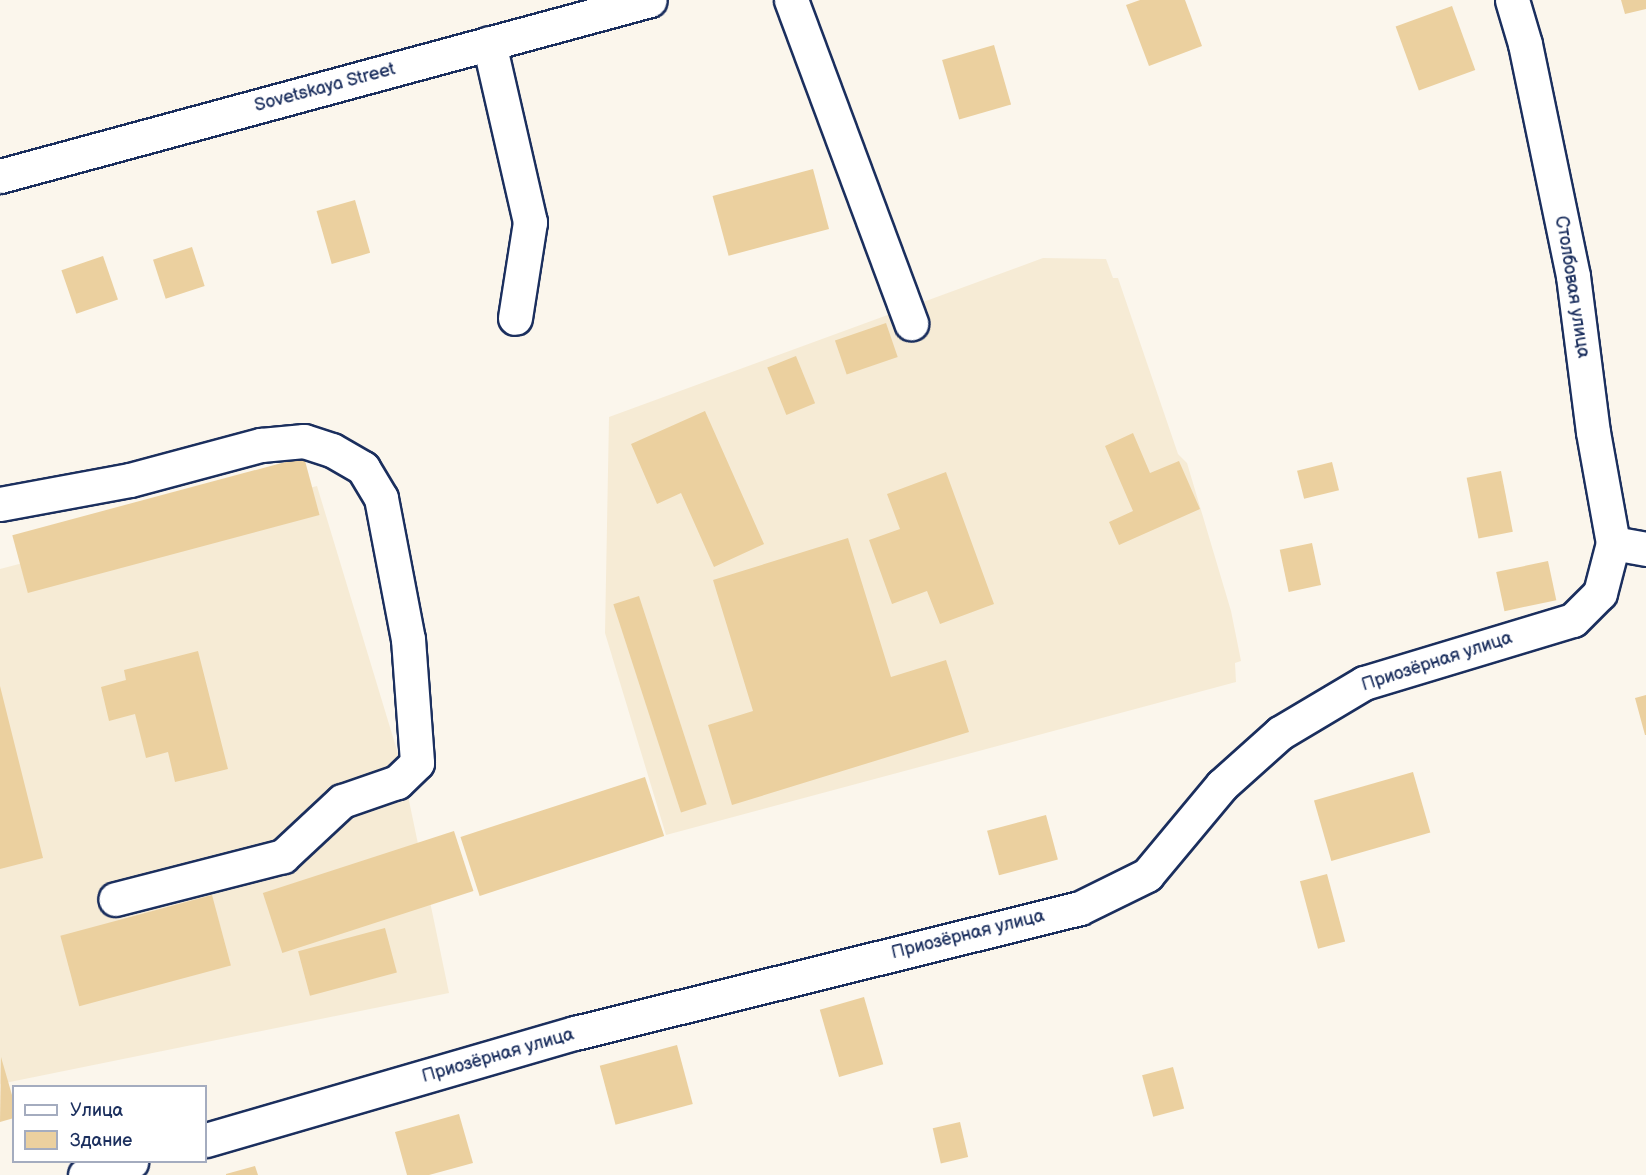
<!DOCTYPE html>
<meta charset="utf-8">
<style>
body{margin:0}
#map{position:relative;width:1646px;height:1175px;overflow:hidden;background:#fbf6ec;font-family:"Balsamiq Sans",sans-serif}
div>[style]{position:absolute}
.built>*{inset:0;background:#f6ebd5}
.building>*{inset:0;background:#ebd09f;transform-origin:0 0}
.roads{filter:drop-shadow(2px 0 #1b2f5e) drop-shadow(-2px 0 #1b2f5e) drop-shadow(0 2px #1b2f5e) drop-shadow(0 -2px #1b2f5e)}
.minor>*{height:33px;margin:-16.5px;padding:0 16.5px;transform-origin:16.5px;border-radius:16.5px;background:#fff}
.major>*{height:33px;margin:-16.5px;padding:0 16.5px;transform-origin:16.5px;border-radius:16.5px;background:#fff}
span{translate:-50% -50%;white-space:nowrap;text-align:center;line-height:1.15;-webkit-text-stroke:5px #fff;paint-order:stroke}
.street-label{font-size:18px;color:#1b2f5e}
.legend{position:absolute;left:12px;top:1085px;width:195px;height:78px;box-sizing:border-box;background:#fff;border:2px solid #a4acbf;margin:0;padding:8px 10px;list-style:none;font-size:18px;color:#1b2f5e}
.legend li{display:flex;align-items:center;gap:12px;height:30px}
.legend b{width:30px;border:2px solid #a4acbf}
</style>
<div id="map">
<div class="built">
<div style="clip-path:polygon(1043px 258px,1106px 259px,1113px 278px,1118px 278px,1178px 454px,1187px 463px,1231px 611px,1241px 661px,1235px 663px,1236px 682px,666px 835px,605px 633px,609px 417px)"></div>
<div style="clip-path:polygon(317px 486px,402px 767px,449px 993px,0 1084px,0 569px)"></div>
</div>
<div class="building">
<div style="clip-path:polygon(1140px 0,1185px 0,1202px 46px,1149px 66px,1126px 5px)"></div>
<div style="clip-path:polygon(1621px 0,1646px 0,1646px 9px,1625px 14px)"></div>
<div style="left:1452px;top:6px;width:68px;height:60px;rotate:70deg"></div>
<div style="left:994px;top:45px;width:62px;height:54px;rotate:74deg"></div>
<div style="left:813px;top:169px;width:62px;height:104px;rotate:75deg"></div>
<div style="left:355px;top:200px;width:55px;height:40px;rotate:74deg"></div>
<div style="left:192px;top:247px;width:41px;height:41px;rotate:72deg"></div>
<div style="left:103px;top:256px;width:46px;height:44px;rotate:71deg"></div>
<div style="left:886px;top:323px;width:36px;height:54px;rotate:71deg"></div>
<div style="left:796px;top:356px;width:51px;height:31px;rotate:68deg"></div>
<div style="clip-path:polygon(705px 411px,764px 544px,714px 567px,681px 493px,657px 504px,631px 444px)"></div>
<div style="clip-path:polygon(1133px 433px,1150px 473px,1179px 461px,1200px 509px,1119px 545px,1109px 522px,1133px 511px,1105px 446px)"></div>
<div style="left:304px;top:457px;width:60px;height:302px;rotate:75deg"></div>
<div style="left:1332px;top:462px;width:29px;height:36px;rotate:76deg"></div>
<div style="left:1501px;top:471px;width:62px;height:35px;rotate:79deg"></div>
<div style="clip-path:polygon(946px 472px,994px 604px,940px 624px,927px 591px,892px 604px,869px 540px,900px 529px,887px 494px)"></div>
<div style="clip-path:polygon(848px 538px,891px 677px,946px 660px,969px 732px,732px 805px,708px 725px,753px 711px,713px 580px)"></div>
<div style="left:1312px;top:543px;width:43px;height:33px;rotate:78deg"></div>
<div style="left:1548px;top:561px;width:40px;height:53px;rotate:78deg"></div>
<div style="left:639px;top:596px;width:219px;height:27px;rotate:72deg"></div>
<div style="clip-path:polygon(198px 651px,228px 769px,175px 782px,168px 752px,146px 758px,135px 714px,109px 721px,101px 687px,126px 680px,124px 670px)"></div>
<div style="clip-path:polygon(0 686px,43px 858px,0 869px)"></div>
<div style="clip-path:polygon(1646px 695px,1646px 735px,1645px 735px,1635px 698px)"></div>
<div style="left:1413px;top:772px;width:63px;height:103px;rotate:74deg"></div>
<div style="left:645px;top:777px;width:62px;height:194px;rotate:72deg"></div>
<div style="left:1046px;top:815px;width:46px;height:61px;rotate:75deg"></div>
<div style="left:454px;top:831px;width:63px;height:201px;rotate:72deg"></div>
<div style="left:1327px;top:874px;width:70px;height:28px;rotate:75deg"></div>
<div style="left:212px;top:895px;width:73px;height:157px;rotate:75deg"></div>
<div style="left:385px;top:928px;width:46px;height:90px;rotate:75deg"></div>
<div style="left:864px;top:997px;width:70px;height:46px;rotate:74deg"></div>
<div style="left:677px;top:1045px;width:61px;height:80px;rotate:75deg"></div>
<div style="clip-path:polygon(1px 1057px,14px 1102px,14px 1118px,0 1122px)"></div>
<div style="left:1173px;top:1067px;width:43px;height:32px;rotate:75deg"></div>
<div style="clip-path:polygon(459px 1114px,473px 1163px,429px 1175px,407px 1175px,395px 1132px)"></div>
<div style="left:960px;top:1122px;width:36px;height:28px;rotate:77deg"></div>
<div style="clip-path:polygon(255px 1166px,258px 1175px,226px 1175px,226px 1174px)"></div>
</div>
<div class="roads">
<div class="minor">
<div style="left:791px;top:0;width:345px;rotate:69.6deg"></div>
<div style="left:1512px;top:0;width:46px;rotate:73.5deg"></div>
<div style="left:1525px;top:44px;width:237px;rotate:78.3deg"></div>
<div style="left:1573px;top:276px;width:157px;rotate:82.7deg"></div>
<div style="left:1593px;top:432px;width:113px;rotate:79.8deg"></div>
<div style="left:1613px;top:543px;width:34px;rotate:10deg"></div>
<div style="left:489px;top:43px;width:184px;rotate:77.1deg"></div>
<div style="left:530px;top:222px;width:97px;rotate:98.9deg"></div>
<div style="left:0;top:504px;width:132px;rotate:-10.5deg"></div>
<div style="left:130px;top:480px;width:136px;rotate:-15deg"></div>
<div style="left:261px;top:445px;width:43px;rotate:-5.3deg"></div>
<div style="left:304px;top:441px;width:29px;rotate:18deg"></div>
<div style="left:332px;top:450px;width:36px;rotate:30deg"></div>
<div style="left:363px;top:468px;width:35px;rotate:59deg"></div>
<div style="left:381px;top:498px;width:144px;rotate:79.2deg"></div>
<div style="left:408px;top:639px;width:124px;rotate:85.8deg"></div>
<div style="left:417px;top:763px;width:28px;rotate:136deg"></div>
<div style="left:397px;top:782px;width:58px;rotate:160.9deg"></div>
<div style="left:342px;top:801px;width:81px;rotate:137deg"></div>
<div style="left:283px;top:856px;width:173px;rotate:165.6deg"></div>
<div style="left:206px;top:1140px;width:384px;rotate:-16.2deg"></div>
<div style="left:575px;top:1033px;width:520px;rotate:-13.9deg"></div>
<div style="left:1080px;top:908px;width:75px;rotate:-26.2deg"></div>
<div style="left:1147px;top:875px;width:117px;rotate:-50.2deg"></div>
<div style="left:1222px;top:785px;width:78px;rotate:-41.9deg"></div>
<div style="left:1280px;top:733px;width:98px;rotate:-30.8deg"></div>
<div style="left:1364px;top:683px;width:218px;rotate:-16.8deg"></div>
<div style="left:1573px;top:620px;width:38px;rotate:-45deg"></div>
<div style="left:1600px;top:593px;width:52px;rotate:-75.4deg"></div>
<div style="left:85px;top:1175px;width:48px;rotate:-15.8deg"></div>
</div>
<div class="major">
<div style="left:0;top:176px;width:673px;rotate:-15.15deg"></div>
</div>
</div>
<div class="street-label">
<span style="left:325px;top:88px;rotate:-15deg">Sovetskaya Street</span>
<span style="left:1572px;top:287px;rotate:81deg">Столбовая улица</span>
<span style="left:1437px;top:662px;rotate:-18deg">Приозёрная улица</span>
<span style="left:968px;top:935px;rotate:-14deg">Приозёрная улица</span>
<span style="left:498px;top:1056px;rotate:-16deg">Приозёрная улица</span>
</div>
<ul class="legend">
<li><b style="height:8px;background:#fff"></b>Улица</li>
<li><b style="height:16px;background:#ebd09f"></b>Здание</li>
</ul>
</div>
